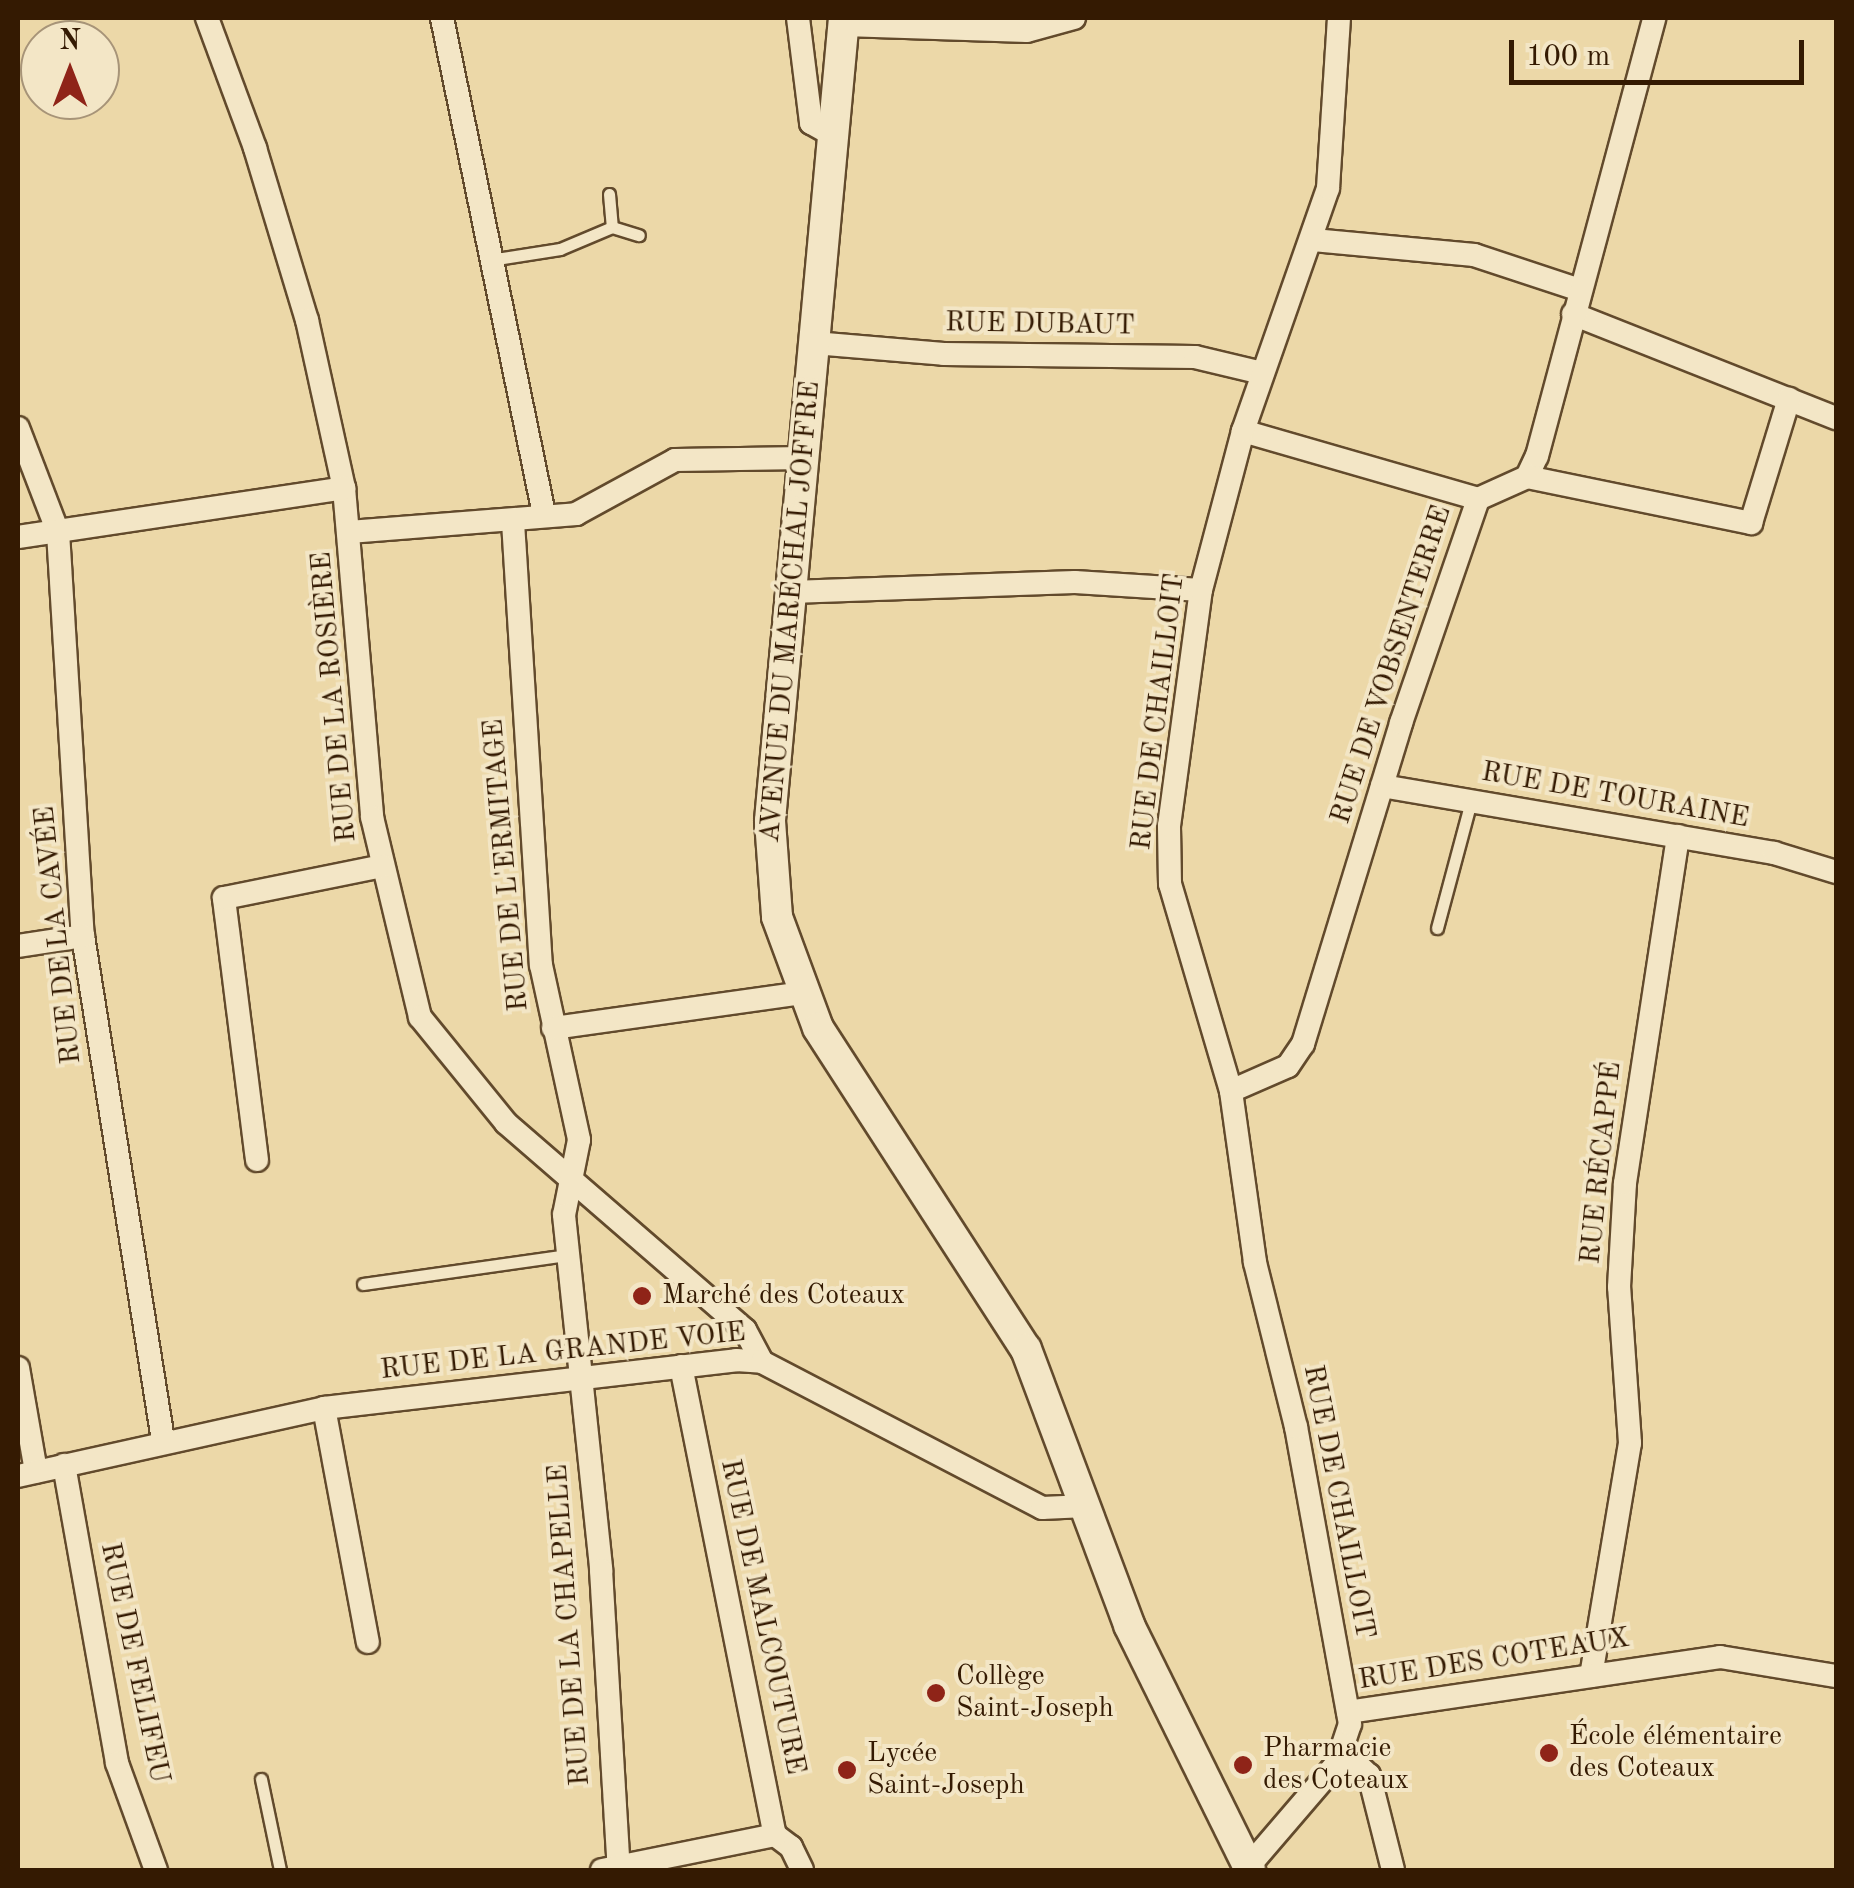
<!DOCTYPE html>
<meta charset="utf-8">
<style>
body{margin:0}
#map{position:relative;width:1854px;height:1888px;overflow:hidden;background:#ecd8a8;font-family:"Old Standard TT",serif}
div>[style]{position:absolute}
.roads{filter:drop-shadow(2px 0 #624a2c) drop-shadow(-2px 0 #624a2c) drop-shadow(0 2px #624a2c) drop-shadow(0 -2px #624a2c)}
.service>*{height:11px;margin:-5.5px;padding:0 5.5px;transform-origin:5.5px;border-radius:5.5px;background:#f3e6c6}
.minor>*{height:22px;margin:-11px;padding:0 11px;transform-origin:11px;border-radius:11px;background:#f3e6c6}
.tertiary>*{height:30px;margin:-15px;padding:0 15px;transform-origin:15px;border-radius:15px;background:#f3e6c6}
.dots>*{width:28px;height:28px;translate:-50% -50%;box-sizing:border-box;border:5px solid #f3e6c6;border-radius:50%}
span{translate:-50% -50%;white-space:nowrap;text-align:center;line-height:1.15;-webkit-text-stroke:8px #f3e6c6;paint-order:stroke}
.street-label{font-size:28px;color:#341a02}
.poi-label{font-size:28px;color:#341a02}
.left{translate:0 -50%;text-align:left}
.frame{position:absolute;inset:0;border:20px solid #341a02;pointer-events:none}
.north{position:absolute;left:20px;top:20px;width:100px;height:100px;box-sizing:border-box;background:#f3e6c6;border:2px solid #a79478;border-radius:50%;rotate:0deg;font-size:28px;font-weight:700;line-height:40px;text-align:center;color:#341a02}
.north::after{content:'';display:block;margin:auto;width:35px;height:45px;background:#8f2418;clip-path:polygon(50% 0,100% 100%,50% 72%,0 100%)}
.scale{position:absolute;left:1509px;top:40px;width:295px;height:45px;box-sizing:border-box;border:5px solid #341a02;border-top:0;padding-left:12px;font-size:30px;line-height:35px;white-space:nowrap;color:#341a02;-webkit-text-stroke:8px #f3e6c6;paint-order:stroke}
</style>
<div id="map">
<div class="roads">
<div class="service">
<div style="left:609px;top:194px;width:33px;rotate:85deg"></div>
<div style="left:612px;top:227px;width:28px;rotate:17deg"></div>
<div style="left:490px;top:260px;width:71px;rotate:-8.9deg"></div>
<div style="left:560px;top:249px;width:56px;rotate:-22.9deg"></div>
<div style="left:1437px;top:928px;width:131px;rotate:-75deg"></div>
<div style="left:363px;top:1284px;width:205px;rotate:-8.1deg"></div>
<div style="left:261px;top:1779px;width:93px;rotate:78.2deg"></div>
</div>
<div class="minor">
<div style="left:207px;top:18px;width:139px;rotate:69.7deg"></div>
<div style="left:255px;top:148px;width:180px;rotate:73.2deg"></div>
<div style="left:307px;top:320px;width:172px;rotate:77.6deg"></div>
<div style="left:344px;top:488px;width:330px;rotate:85.1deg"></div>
<div style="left:372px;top:817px;width:206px;rotate:76.5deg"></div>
<div style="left:420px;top:1017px;width:136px;rotate:50.9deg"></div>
<div style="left:506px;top:1123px;width:316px;rotate:40.9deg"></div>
<div style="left:745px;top:1330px;width:36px;rotate:62deg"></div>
<div style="left:442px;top:18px;width:506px;rotate:78.38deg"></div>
<div style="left:798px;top:18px;width:106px;rotate:82.9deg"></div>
<div style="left:811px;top:123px;width:26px;rotate:29deg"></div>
<div style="left:844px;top:25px;width:183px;rotate:1.9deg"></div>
<div style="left:1027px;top:31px;width:49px;rotate:-15.5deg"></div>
<div style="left:1313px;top:240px;width:162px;rotate:5.3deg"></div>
<div style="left:1474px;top:255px;width:112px;rotate:18.3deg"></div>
<div style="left:1573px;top:314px;width:283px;rotate:21.6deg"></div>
<div style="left:814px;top:343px;width:130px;rotate:4.8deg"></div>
<div style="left:944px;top:354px;width:251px;rotate:0.7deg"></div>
<div style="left:1195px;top:357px;width:69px;rotate:13.4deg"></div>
<div style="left:18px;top:428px;width:111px;rotate:69deg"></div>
<div style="left:58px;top:532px;width:405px;rotate:86.5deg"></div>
<div style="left:83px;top:936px;width:510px;rotate:80.98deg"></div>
<div style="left:1243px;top:431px;width:245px;rotate:16.1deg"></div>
<div style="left:1527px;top:477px;width:229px;rotate:11.6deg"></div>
<div style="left:1751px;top:523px;width:130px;rotate:-73deg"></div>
<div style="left:513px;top:522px;width:444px;rotate:86.4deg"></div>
<div style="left:541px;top:965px;width:179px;rotate:77.7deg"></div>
<div style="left:579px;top:1140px;width:76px;rotate:101.3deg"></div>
<div style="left:564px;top:1215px;width:357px;rotate:84deg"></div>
<div style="left:601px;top:1570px;width:301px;rotate:86.6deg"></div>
<div style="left:349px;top:532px;width:228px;rotate:-4.5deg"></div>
<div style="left:576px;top:514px;width:113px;rotate:-28.6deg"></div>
<div style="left:675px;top:460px;width:129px;rotate:-0.9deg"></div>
<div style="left:18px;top:537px;width:330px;rotate:-8.5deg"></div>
<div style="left:791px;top:592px;width:284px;rotate:-2deg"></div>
<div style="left:1075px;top:582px;width:126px;rotate:3.6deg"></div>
<div style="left:1382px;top:786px;width:398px;rotate:9.7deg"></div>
<div style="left:1774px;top:853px;width:65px;rotate:17deg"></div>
<div style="left:18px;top:946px;width:66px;rotate:-8.7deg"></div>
<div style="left:553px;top:1028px;width:251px;rotate:-8deg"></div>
<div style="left:1231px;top:1091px;width:62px;rotate:-23.7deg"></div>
<div style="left:1288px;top:1066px;width:27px;rotate:-56deg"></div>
<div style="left:1303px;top:1044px;width:336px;rotate:-73deg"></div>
<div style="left:1401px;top:723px;width:237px;rotate:-71deg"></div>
<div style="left:1478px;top:499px;width:54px;rotate:-24.2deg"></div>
<div style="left:1527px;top:477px;width:23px;rotate:-65deg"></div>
<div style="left:1537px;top:456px;width:453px;rotate:-75deg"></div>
<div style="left:257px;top:1160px;width:264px;rotate:-97.2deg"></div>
<div style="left:224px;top:898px;width:162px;rotate:-11.4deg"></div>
<div style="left:681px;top:1366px;width:478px;rotate:78.7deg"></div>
<div style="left:775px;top:1835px;width:20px;rotate:37deg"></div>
<div style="left:791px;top:1847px;width:25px;rotate:64deg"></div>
<div style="left:18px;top:1368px;width:105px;rotate:80.1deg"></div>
<div style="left:324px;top:1408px;width:238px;rotate:79.4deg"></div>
<div style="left:64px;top:1465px;width:303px;rotate:79.9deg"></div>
<div style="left:117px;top:1763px;width:114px;rotate:70deg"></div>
<div style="left:18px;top:1476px;width:313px;rotate:-12.5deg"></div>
<div style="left:324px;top:1408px;width:415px;rotate:-6.6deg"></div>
<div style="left:736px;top:1360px;width:26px;rotate:4deg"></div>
<div style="left:762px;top:1362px;width:316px;rotate:27.5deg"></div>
<div style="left:1042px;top:1508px;width:44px;rotate:-2.6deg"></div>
<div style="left:1591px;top:1676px;width:236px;rotate:-80.5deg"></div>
<div style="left:1630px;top:1443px;width:156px;rotate:-94deg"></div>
<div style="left:1619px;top:1287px;width:104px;rotate:-86.7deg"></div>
<div style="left:1625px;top:1183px;width:351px;rotate:-81.3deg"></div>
<div style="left:1348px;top:1712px;width:376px;rotate:-8.4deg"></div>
<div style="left:1720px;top:1657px;width:118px;rotate:9.3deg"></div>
<div style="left:1344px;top:1752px;width:34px;rotate:43deg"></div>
<div style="left:1369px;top:1775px;width:98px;rotate:75.8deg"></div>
<div style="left:1248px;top:1867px;width:137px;rotate:-49.4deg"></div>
<div style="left:1337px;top:1763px;width:41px;rotate:-71.6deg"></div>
<div style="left:1350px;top:1724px;width:302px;rotate:-100.3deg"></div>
<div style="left:1296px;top:1427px;width:170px;rotate:-104deg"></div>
<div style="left:1255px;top:1262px;width:173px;rotate:-98deg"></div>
<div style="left:1231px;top:1091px;width:216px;rotate:-106.4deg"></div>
<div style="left:1170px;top:884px;width:58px;rotate:-91deg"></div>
<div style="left:1169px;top:826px;width:238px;rotate:-82.3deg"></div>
<div style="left:1201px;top:590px;width:164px;rotate:-75.2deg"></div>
<div style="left:1243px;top:431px;width:257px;rotate:-70.7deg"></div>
<div style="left:1328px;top:188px;width:170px;rotate:-86.3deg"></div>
<div style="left:602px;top:1870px;width:177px;rotate:-11.4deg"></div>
</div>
<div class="tertiary">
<div style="left:844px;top:18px;width:806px;rotate:95.27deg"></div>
<div style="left:770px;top:821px;width:96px;rotate:85.8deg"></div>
<div style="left:777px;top:917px;width:118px;rotate:69.7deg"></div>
<div style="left:818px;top:1028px;width:382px;rotate:57.1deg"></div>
<div style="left:1026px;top:1349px;width:295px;rotate:69.5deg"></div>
<div style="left:1129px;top:1625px;width:273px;rotate:63.7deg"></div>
</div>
</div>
<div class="dots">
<div style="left:642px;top:1296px;background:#8f2418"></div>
<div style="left:936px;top:1693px;background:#8f2418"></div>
<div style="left:1549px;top:1753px;background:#8f2418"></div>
<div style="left:1243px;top:1765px;background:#8f2418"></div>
<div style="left:847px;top:1770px;background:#8f2418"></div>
</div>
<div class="street-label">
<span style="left:1040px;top:325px;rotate:1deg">RUE DUBAUT</span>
<span style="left:791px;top:612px;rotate:-85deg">AVENUE DU MARÉCHAL JOFFRE</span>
<span style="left:1392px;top:665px;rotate:-72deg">RUE DE VOBSENTERRE</span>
<span style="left:335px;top:697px;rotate:-95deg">RUE DE LA ROSIÈRE</span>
<span style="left:1159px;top:712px;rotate:-83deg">RUE DE CHAILLOIT</span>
<span style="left:1615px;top:796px;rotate:10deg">RUE DE TOURAINE</span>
<span style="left:507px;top:865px;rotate:-95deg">RUE DE L'ERMITAGE</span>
<span style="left:59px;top:935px;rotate:-96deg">RUE DE LA CAVÉE</span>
<span style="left:1602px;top:1163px;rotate:-84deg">RUE RÉCAPPÉ</span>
<span style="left:563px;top:1352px;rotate:-6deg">RUE DE LA GRANDE VOIE</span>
<span style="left:1338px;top:1502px;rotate:79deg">RUE DE CHAILLOIT</span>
<span style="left:762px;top:1617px;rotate:78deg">RUE DE MALCOUTURE</span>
<span style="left:570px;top:1625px;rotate:-94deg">RUE DE LA CHAPELLE</span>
<span style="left:1494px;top:1660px;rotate:-9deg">RUE DES COTEAUX</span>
<span style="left:134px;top:1663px;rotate:78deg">RUE DE FELIFEU</span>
</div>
<div class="poi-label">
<span class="left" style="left:662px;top:1296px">Marché des Coteaux</span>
<span class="left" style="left:956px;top:1693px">Collège<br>Saint-Joseph</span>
<span class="left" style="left:1569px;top:1753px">École élémentaire<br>des Coteaux</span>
<span class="left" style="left:1263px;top:1765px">Pharmacie<br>des Coteaux</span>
<span class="left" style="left:867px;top:1770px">Lycée<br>Saint-Joseph</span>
</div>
<div class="frame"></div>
<div class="north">N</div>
<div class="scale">100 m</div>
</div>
